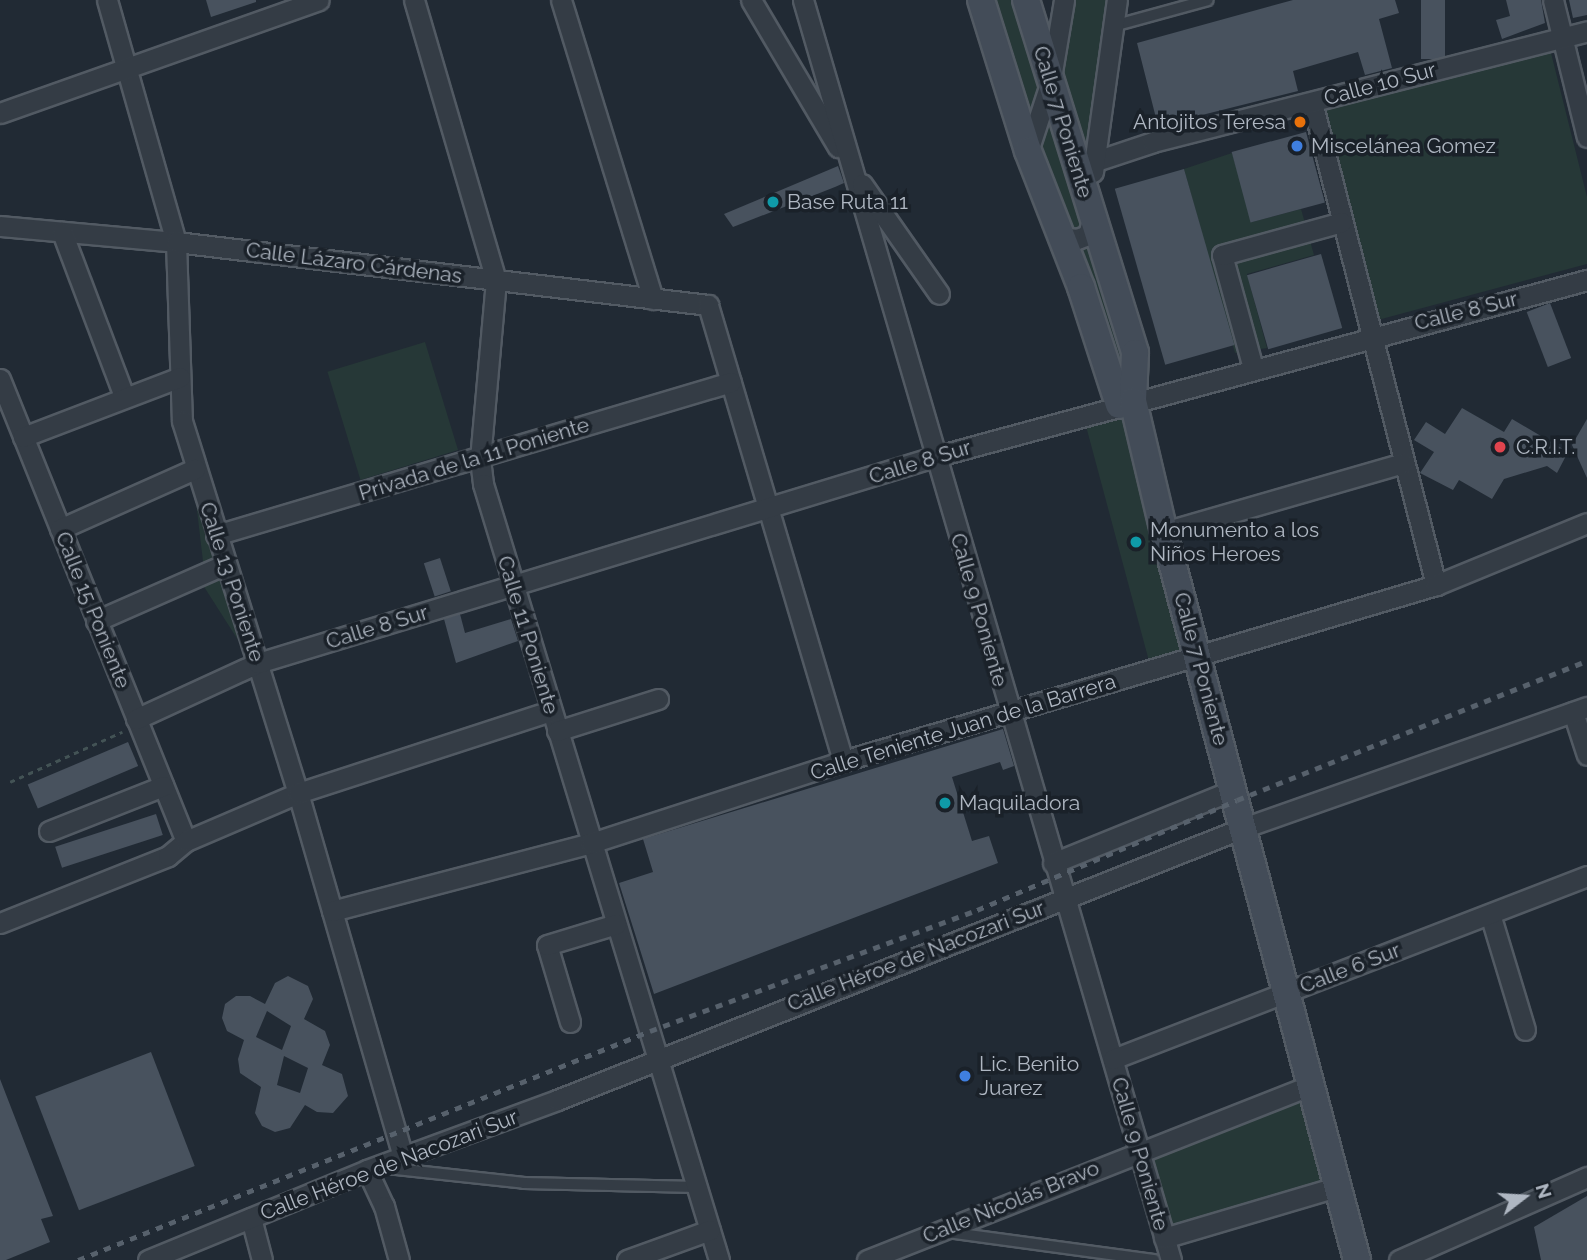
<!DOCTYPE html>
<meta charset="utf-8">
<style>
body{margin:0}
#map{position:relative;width:1587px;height:1260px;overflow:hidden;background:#212a34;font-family:Raleway,sans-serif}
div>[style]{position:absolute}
.green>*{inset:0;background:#263837;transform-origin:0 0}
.building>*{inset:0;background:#48525e;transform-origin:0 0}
.path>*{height:2.5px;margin-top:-1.25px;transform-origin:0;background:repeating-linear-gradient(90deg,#435355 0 5px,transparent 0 10px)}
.roads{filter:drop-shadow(2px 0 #525a63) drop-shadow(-2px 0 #525a63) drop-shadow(0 2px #525a63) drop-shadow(0 -2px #525a63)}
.service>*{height:10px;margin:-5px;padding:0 5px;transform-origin:5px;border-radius:5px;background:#343c45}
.minor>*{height:19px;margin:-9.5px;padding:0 9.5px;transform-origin:9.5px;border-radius:9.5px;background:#343c45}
.secondary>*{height:26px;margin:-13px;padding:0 13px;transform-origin:13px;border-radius:13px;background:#434c58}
.rail>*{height:4.5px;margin-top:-2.25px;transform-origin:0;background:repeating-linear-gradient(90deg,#57616c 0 7px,transparent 0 14px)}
.dots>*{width:19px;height:19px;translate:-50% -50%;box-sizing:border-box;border:4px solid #1a2129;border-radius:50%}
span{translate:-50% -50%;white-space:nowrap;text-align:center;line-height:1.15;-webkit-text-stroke:7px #1a2129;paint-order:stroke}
.street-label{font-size:21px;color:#afb7c2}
.poi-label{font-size:21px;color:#afb7c2}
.right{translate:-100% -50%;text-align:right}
.left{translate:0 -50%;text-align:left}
.north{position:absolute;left:1489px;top:1162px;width:70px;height:70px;-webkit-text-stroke:5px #1a2129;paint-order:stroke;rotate:73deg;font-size:19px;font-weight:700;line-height:28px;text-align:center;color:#afb7c2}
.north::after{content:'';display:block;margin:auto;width:24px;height:32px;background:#afb7c2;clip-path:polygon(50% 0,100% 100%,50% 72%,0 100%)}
</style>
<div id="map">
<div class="green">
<div style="clip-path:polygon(982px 0,1023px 0,1134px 353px,1130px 399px)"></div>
<div style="clip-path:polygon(1069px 0,1115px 0,1088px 159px,1058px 74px)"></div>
<div style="clip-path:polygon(1550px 49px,1587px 197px,1587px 264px,1374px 321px,1319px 107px)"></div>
<div style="clip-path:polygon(1232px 153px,1252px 222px,1301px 209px,1314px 255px,1247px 274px,1267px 348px,1235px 353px,1184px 169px)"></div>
<div style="left:425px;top:342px;width:113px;height:102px;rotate:73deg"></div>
<div style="left:1128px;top:405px;width:255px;height:46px;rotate:75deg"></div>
<div style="clip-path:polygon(193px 476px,252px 662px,201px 582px,204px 570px)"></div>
<div style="clip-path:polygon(1308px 1090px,1335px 1182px,1170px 1232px,1144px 1154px)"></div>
</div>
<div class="building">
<div style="clip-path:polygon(206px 0,256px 0,256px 2px,211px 17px)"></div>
<div style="clip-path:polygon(1293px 0,1395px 0,1399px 13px,1379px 19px,1392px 68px,1365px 75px,1358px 52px,1293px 71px,1298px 91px,1158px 126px,1137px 43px)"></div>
<div style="left:1421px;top:0;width:24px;height:59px"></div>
<div style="clip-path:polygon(1506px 0,1541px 0,1545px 23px,1502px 39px,1496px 20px,1510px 16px)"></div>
<div style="clip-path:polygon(1569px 0,1587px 0,1587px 15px,1573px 18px)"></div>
<div style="left:1306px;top:132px;width:73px;height:77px;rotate:75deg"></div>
<div style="clip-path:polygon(838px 166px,844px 183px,835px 187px,733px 227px,724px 214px)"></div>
<div style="left:1184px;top:169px;width:183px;height:72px;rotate:74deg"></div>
<div style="left:1321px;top:254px;width:77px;height:77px;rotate:74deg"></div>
<div style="left:1550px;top:303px;width:59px;height:25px;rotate:69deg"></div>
<div style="clip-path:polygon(1462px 408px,1504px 432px,1512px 419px,1568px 452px,1557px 473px,1547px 466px,1504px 479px,1492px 499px,1459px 480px,1453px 490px,1420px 473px,1434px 452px,1414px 440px,1426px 422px,1445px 434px)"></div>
<div style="clip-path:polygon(1587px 419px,1587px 478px,1572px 445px)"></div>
<div style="left:440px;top:558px;width:35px;height:17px;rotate:72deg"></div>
<div style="clip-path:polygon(460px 614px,465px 633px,511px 619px,518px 641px,456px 663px,444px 619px)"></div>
<div style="clip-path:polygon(1003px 729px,1014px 766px,1003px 770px,1000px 762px,952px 777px,972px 841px,989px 836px,998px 863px,654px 994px,619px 883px,653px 872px,643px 839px)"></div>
<div style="left:128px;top:742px;width:26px;height:109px;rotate:67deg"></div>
<div style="left:156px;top:814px;width:22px;height:106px;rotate:72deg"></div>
<div style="clip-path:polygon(evenodd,288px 976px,308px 986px,313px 999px,304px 1019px,325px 1031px,330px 1045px,322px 1065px,342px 1074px,348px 1096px,333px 1113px,317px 1112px,305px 1105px,290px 1128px,275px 1132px,262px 1126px,255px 1113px,261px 1087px,240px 1073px,238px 1059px,244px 1040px,227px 1031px,222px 1018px,225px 1004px,236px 996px,250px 996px,265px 1004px,275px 983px,288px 976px,267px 1011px,291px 1026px,282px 1050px,256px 1037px,267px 1011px,288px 976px,284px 1056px,308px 1068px,300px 1093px,277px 1085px,284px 1056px)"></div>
<div style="left:151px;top:1052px;width:122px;height:124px;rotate:69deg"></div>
<div style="clip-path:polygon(0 1079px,53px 1216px,41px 1219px,50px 1242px,6px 1260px,0 1260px)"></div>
<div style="clip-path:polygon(1587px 1196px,1587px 1260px,1541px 1260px,1534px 1227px)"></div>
</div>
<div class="path">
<div style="left:10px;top:782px;width:123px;rotate:-24.1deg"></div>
</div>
<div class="roads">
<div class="service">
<div style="left:1113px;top:26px;width:98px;rotate:-15.3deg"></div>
<div style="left:387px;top:1168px;width:138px;rotate:6.2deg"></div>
<div style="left:524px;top:1183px;width:173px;rotate:1.3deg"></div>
<div style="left:947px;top:1232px;width:209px;rotate:7.7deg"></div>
</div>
<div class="minor">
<div style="left:107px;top:0;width:252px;rotate:74.1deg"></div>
<div style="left:176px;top:242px;width:179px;rotate:88.1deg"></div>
<div style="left:182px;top:421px;width:390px;rotate:72.7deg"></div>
<div style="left:298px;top:793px;width:378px;rotate:73.9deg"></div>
<div style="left:414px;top:0;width:292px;rotate:73.7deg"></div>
<div style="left:496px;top:280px;width:180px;rotate:95.1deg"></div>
<div style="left:480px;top:459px;width:25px;rotate:83deg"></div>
<div style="left:483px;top:484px;width:811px;rotate:73.08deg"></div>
<div style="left:561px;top:0;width:313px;rotate:72.9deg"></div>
<div style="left:751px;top:0;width:171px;rotate:59.4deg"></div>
<div style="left:803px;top:0;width:1313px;rotate:73.72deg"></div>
<div style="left:1553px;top:0;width:141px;rotate:76.1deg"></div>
<div style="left:1312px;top:102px;width:499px;rotate:75.6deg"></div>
<div style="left:0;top:113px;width:338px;rotate:-19.5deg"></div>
<div style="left:1028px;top:151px;width:71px;rotate:-71.8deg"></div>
<div style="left:1050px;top:84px;width:85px;rotate:-80.5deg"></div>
<div style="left:1093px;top:162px;width:63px;rotate:-18.4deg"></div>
<div style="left:1153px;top:142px;width:448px;rotate:-14.3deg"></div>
<div style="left:1093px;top:172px;width:174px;rotate:-82.1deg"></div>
<div style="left:862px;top:184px;width:134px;rotate:55deg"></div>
<div style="left:0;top:226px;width:177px;rotate:5.2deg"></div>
<div style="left:176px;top:242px;width:536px;rotate:6.75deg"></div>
<div style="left:708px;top:305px;width:476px;rotate:73.5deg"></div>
<div style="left:62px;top:232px;width:175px;rotate:69.3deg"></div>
<div style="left:1058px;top:237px;width:19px;rotate:6deg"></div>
<div style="left:1077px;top:239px;width:12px;rotate:-20deg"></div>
<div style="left:1088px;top:235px;width:23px;rotate:-75deg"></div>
<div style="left:1253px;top:368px;width:117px;rotate:-105.3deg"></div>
<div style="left:1222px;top:255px;width:124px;rotate:-15.4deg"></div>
<div style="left:0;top:379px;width:498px;rotate:68.1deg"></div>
<div style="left:23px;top:437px;width:168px;rotate:-20.9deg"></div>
<div style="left:60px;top:529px;width:148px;rotate:-24deg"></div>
<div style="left:1164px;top:532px;width:249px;rotate:-16.1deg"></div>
<div style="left:216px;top:535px;width:537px;rotate:-16.55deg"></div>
<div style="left:96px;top:621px;width:142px;rotate:-23.7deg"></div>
<div style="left:1573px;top:712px;width:45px;rotate:72deg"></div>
<div style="left:136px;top:719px;width:134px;rotate:-24.7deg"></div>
<div style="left:258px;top:663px;width:707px;rotate:-16.95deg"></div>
<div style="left:934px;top:457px;width:677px;rotate:-15.17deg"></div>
<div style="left:557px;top:731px;width:106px;rotate:-17.6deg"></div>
<div style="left:49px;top:831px;width:123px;rotate:-21.5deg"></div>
<div style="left:1053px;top:863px;width:194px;rotate:-22.1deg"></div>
<div style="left:332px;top:911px;width:268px;rotate:-14.7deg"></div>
<div style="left:591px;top:843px;width:265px;rotate:-18deg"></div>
<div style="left:843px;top:761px;width:619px;rotate:-16.53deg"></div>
<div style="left:1436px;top:585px;width:163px;rotate:-22.3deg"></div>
<div style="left:1490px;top:914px;width:121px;rotate:73.2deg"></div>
<div style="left:0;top:923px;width:181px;rotate:-21.7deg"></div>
<div style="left:168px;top:856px;width:23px;rotate:-40deg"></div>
<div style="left:186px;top:841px;width:122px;rotate:-23.2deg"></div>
<div style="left:298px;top:793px;width:266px;rotate:-18deg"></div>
<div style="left:570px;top:1022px;width:80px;rotate:-106.6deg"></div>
<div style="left:547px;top:945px;width:72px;rotate:-16.9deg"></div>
<div style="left:1113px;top:1059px;width:508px;rotate:-21.11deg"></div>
<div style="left:367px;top:1170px;width:40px;rotate:65deg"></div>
<div style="left:384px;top:1206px;width:56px;rotate:74.5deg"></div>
<div style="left:251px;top:1218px;width:43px;rotate:75.3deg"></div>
<div style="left:1164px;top:1238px;width:184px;rotate:-16.5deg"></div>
<div style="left:148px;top:1260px;width:237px;rotate:-22.3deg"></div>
<div style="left:367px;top:1170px;width:202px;rotate:-20.2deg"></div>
<div style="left:557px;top:1100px;width:738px;rotate:-21.63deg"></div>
<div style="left:1243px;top:828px;width:365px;rotate:-19.4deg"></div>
<div style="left:627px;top:1260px;width:88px;rotate:-19.9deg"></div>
<div style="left:867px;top:1260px;width:478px;rotate:-21.5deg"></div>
<div style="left:1399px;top:1260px;width:206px;rotate:-23.8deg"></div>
</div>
<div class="secondary">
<div style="left:981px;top:0;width:158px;rotate:72.7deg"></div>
<div style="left:1028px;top:151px;width:146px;rotate:68.7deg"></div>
<div style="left:1081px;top:287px;width:124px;rotate:72.1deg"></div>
<div style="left:1026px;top:0;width:369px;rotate:72.8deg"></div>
<div style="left:1135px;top:353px;width:48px;rotate:92.4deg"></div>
<div style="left:1133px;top:401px;width:135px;rotate:76.7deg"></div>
<div style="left:1164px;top:532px;width:753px;rotate:75.15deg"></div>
</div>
</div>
<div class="rail">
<div style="left:78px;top:1260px;width:616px;rotate:-21.82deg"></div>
<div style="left:650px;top:1031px;width:349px;rotate:-20.3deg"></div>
<div style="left:977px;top:910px;width:282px;rotate:-22.9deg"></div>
<div style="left:1237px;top:800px;width:377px;rotate:-21.7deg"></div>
</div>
<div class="dots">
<div style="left:1300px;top:122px;background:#e8710a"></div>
<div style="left:1297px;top:146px;background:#3f7fe0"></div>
<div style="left:773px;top:202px;background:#0f9aa8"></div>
<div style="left:1500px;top:447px;background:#e0444e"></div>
<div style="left:1136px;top:542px;background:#0f9aa8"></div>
<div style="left:945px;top:803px;background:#0f9aa8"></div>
<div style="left:965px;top:1076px;background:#3f7fe0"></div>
</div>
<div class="street-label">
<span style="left:1380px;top:84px;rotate:-15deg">Calle 10 Sur</span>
<span style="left:1063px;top:122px;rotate:73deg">Calle 7 Poniente</span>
<span style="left:354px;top:263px;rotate:7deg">Calle Lázaro Cárdenas</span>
<span style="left:1466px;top:311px;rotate:-14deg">Calle 8 Sur</span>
<span style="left:474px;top:459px;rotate:-17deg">Privada de la 11 Poniente</span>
<span style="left:920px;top:462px;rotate:-17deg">Calle 8 Sur</span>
<span style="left:232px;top:582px;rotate:72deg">Calle 13 Poniente</span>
<span style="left:93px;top:610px;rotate:68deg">Calle 15 Poniente</span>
<span style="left:979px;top:610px;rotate:74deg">Calle 9 Poniente</span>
<span style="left:377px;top:627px;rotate:-17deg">Calle 8 Sur</span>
<span style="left:528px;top:635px;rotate:73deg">Calle 11 Poniente</span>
<span style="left:1201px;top:669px;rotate:75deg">Calle 7 Poniente</span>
<span style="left:963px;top:727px;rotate:-17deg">Calle Teniente Juan de la Barrera</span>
<span style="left:916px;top:956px;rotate:-21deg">Calle Héroe de Nacozari Sur</span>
<span style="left:1350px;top:968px;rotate:-21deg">Calle 6 Sur</span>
<span style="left:1140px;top:1154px;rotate:74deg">Calle 9 Poniente</span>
<span style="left:389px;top:1165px;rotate:-21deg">Calle Héroe de Nacozari Sur</span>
<span style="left:1011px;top:1202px;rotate:-22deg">Calle Nicolás Bravo</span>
</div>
<div class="poi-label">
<span class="right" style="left:1286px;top:122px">Antojitos Teresa</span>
<span class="left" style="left:1311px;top:146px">Miscelánea Gomez</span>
<span class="left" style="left:787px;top:202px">Base Ruta 11</span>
<span class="left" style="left:1516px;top:447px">C.R.I.T.</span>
<span class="left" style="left:1150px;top:542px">Monumento a los<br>Niños Heroes</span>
<span class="left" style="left:959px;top:803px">Maquiladora</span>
<span class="left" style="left:979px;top:1076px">Lic. Benito<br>Juarez</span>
</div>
<div class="north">N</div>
</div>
